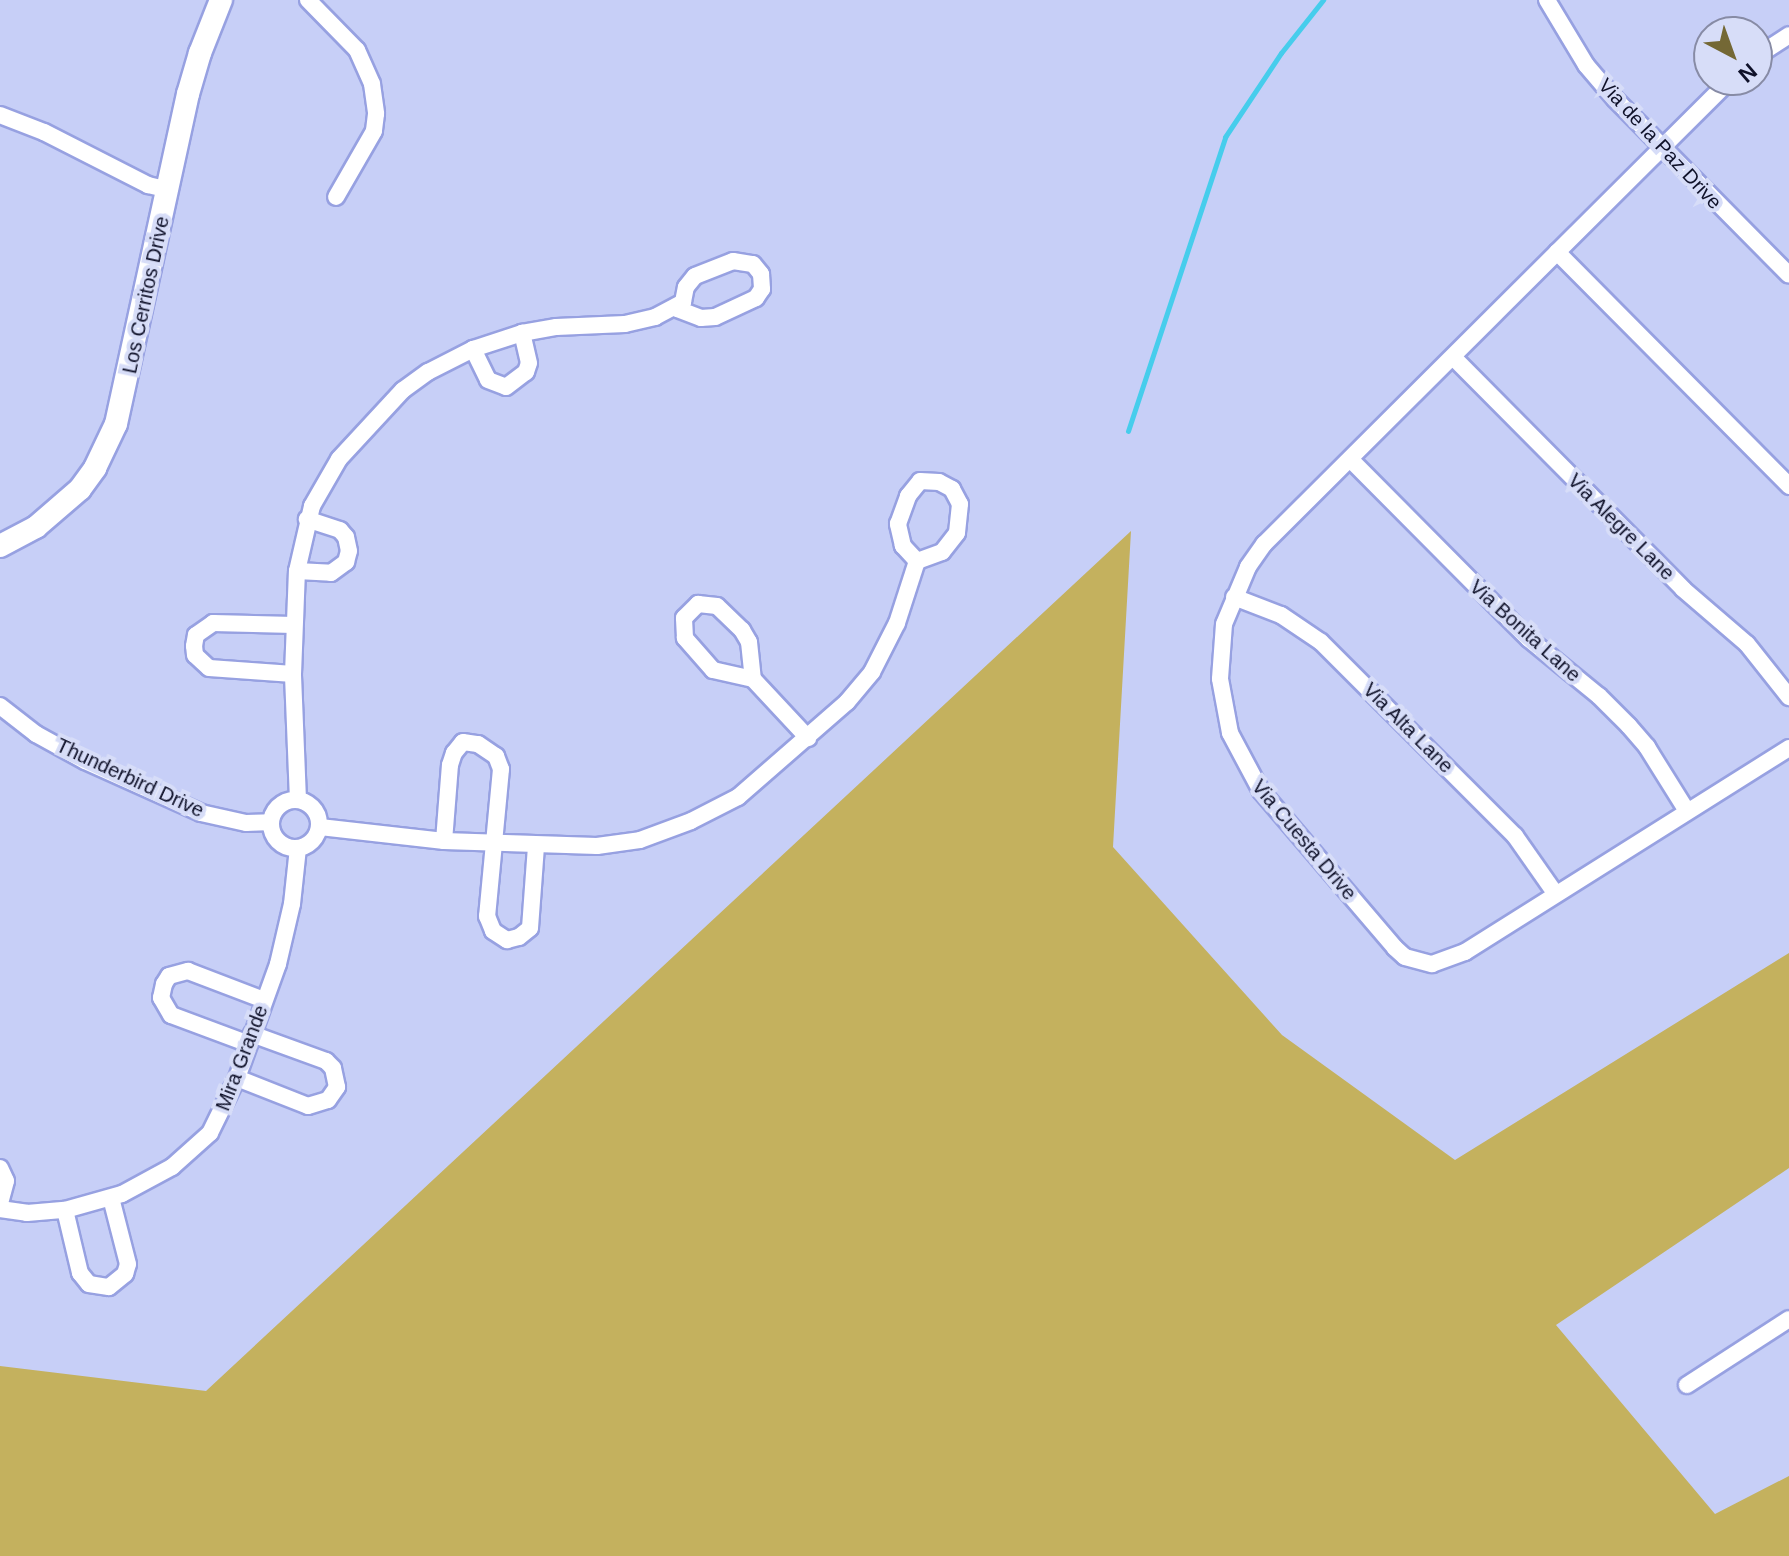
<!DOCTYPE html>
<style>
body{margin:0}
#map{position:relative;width:1789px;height:1556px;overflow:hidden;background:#c7cff7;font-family:Arial,sans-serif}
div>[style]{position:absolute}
.green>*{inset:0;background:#c4b15e}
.stream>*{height:5px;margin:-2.5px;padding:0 2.5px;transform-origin:2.5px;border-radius:2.5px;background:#46cdec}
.roads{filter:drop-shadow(2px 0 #97a1e1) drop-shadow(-2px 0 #97a1e1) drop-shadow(0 2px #97a1e1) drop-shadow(0 -2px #97a1e1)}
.street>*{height:16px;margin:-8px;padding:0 8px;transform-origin:8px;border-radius:8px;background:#fff}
.street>.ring{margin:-8px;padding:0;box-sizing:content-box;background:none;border:16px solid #fff;border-radius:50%}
.secondary>*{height:22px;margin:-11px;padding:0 11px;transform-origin:11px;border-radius:11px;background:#fff}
span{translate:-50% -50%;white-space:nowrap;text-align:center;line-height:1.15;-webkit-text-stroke:8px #d7ddf8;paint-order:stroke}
.street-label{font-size:20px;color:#0f1129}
.north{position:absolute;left:1693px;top:16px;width:80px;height:80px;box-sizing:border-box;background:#d7ddf8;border:2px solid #878ba5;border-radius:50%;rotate:139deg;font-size:22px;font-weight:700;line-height:32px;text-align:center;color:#0f1129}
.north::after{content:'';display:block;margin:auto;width:28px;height:36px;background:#746835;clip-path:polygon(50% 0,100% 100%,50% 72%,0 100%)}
</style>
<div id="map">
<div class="green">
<div style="clip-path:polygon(1131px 531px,1113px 847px,1282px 1035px,1455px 1160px,1789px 953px,1789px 1168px,1556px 1325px,1715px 1514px,1789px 1476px,1789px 1556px,0 1556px,0 1366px,206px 1391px)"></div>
</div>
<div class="stream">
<div style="left:1128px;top:431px;width:310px;rotate:-71.7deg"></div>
<div style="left:1225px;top:137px;width:101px;rotate:-56.3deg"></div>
<div style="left:1281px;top:53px;width:68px;rotate:-51.6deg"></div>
</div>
<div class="roads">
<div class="street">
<div style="left:308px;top:0;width:70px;rotate:45.6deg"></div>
<div style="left:357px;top:50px;width:37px;rotate:66deg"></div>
<div style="left:372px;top:84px;width:30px;rotate:82deg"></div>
<div style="left:376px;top:114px;width:17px;rotate:97deg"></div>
<div style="left:374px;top:131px;width:76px;rotate:119.9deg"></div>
<div style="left:1547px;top:0;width:76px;rotate:59deg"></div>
<div style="left:1586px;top:65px;width:45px;rotate:49.5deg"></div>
<div style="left:1615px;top:99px;width:247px;rotate:45.3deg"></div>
<div style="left:1757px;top:56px;width:38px;rotate:-33deg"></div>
<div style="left:1730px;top:80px;width:658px;rotate:135.12deg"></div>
<div style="left:1264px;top:544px;width:28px;rotate:125deg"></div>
<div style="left:1248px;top:567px;width:62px;rotate:112.8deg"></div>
<div style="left:1224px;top:624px;width:55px;rotate:94.2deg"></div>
<div style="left:1220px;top:679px;width:55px;rotate:79.5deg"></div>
<div style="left:1230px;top:733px;width:66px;rotate:61.9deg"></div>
<div style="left:1261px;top:791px;width:206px;rotate:49.5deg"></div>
<div style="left:1395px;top:948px;width:13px;rotate:42deg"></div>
<div style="left:1405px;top:957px;width:28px;rotate:15deg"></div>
<div style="left:1432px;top:964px;width:35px;rotate:-20deg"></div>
<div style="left:1465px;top:952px;width:383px;rotate:-32.2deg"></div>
<div style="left:0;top:115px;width:47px;rotate:21.1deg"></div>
<div style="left:44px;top:132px;width:117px;rotate:27deg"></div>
<div style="left:148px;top:185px;width:22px;rotate:13deg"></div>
<div style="left:1557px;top:252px;width:330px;rotate:45.2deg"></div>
<div style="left:473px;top:349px;width:34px;rotate:64deg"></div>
<div style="left:488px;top:380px;width:19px;rotate:21deg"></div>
<div style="left:506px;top:387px;width:25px;rotate:-37deg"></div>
<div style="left:526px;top:372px;width:9px;rotate:-72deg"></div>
<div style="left:529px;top:363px;width:31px;rotate:-103deg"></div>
<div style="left:1453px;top:357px;width:327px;rotate:45.2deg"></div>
<div style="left:1683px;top:589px;width:84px;rotate:40.7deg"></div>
<div style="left:1747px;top:644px;width:68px;rotate:51.6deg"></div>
<div style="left:1350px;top:459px;width:254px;rotate:45.2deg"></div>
<div style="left:1529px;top:639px;width:90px;rotate:39.2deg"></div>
<div style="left:1599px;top:696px;width:42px;rotate:45deg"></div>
<div style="left:1629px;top:726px;width:28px;rotate:49deg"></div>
<div style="left:1647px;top:747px;width:75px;rotate:58deg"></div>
<div style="left:920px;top:481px;width:19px;rotate:3deg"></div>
<div style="left:939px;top:482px;width:15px;rotate:28deg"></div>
<div style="left:952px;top:489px;width:17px;rotate:62deg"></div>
<div style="left:960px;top:504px;width:29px;rotate:96deg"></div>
<div style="left:957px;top:533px;width:24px;rotate:128deg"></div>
<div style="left:942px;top:552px;width:27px;rotate:160deg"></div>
<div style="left:917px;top:561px;width:21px;rotate:-133deg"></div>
<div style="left:903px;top:546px;width:23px;rotate:-103deg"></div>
<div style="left:898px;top:524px;width:30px;rotate:-70deg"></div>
<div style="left:908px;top:496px;width:19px;rotate:-51deg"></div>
<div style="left:297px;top:571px;width:34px;rotate:3deg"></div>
<div style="left:331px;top:573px;width:19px;rotate:-36deg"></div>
<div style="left:346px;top:562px;width:11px;rotate:-75deg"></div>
<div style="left:349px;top:551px;width:14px;rotate:-102deg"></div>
<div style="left:346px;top:537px;width:9px;rotate:-131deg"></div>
<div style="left:340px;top:530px;width:35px;rotate:-162deg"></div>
<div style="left:1234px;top:597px;width:50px;rotate:21deg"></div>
<div style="left:1281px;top:615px;width:48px;rotate:34deg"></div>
<div style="left:1321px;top:642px;width:274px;rotate:45deg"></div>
<div style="left:1515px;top:836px;width:70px;rotate:54.9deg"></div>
<div style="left:698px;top:604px;width:19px;rotate:6deg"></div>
<div style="left:717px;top:606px;width:35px;rotate:44deg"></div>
<div style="left:742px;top:630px;width:14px;rotate:60deg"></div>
<div style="left:749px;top:642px;width:37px;rotate:84deg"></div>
<div style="left:753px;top:679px;width:41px;rotate:-167.3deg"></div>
<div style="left:713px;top:670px;width:43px;rotate:-131.2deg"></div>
<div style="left:685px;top:638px;width:20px;rotate:-93deg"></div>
<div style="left:684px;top:618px;width:20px;rotate:-45deg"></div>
<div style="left:293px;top:674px;width:84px;rotate:-175.9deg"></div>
<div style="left:209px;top:668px;width:19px;rotate:-137deg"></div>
<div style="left:195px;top:655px;width:9px;rotate:-96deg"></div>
<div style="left:194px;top:646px;width:11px;rotate:-80deg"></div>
<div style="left:196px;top:635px;width:21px;rotate:-35deg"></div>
<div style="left:213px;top:623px;width:81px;rotate:1.4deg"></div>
<div style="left:753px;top:679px;width:81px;rotate:47deg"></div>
<div style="left:0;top:706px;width:46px;rotate:37.9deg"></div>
<div style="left:36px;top:734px;width:56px;rotate:28.9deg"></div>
<div style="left:85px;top:761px;width:127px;rotate:24.1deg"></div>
<div style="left:201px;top:813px;width:46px;rotate:12.5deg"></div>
<div style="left:246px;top:823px;width:25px;rotate:-2deg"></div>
<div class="ring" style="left:271px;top:800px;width:32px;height:32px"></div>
<div style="left:298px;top:800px;width:126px;rotate:-92.3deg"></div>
<div style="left:293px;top:674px;width:103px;rotate:-87.8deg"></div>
<div style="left:297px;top:571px;width:67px;rotate:-77deg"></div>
<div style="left:312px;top:506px;width:54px;rotate:-60.1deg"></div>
<div style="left:339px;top:459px;width:94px;rotate:-47.2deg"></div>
<div style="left:403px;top:390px;width:31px;rotate:-36deg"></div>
<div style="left:428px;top:372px;width:51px;rotate:-27.1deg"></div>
<div style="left:473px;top:349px;width:52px;rotate:-18.1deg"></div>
<div style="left:522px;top:333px;width:35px;rotate:-10deg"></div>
<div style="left:556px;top:327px;width:69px;rotate:-2.5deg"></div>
<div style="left:625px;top:324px;width:31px;rotate:-13deg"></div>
<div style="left:655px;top:317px;width:32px;rotate:-28deg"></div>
<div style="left:683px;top:302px;width:15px;rotate:-79deg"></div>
<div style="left:686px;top:287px;width:14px;rotate:-51deg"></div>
<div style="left:695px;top:276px;width:41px;rotate:-21.5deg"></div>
<div style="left:733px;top:261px;width:20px;rotate:9deg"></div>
<div style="left:753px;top:264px;width:13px;rotate:51deg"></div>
<div style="left:761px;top:274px;width:15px;rotate:86deg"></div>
<div style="left:762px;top:289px;width:11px;rotate:124deg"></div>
<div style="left:756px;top:298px;width:45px;rotate:155.1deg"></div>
<div style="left:715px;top:317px;width:14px;rotate:176deg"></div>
<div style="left:701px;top:318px;width:26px;rotate:-159deg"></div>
<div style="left:320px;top:827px;width:125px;rotate:6.4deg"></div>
<div style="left:444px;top:841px;width:153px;rotate:1.9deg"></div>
<div style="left:597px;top:846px;width:43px;rotate:-7.9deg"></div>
<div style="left:640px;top:840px;width:54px;rotate:-20.4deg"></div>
<div style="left:691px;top:821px;width:53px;rotate:-27.1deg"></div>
<div style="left:738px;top:797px;width:145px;rotate:-41.1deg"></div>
<div style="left:847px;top:702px;width:39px;rotate:-50deg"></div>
<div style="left:872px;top:672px;width:55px;rotate:-63deg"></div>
<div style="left:897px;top:623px;width:65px;rotate:-72.1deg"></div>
<div style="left:444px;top:841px;width:76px;rotate:-85.5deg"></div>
<div style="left:450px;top:765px;width:13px;rotate:-72deg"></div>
<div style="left:454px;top:753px;width:14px;rotate:-51deg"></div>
<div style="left:463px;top:742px;width:15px;rotate:8deg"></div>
<div style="left:478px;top:744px;width:22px;rotate:34deg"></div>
<div style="left:496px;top:756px;width:14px;rotate:69deg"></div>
<div style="left:501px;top:769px;width:148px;rotate:95.4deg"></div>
<div style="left:487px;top:916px;width:16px;rotate:68deg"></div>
<div style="left:493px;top:931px;width:17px;rotate:33deg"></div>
<div style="left:507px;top:940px;width:12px;rotate:-14deg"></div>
<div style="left:519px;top:937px;width:14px;rotate:-39deg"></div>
<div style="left:530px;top:928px;width:82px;rotate:-85.8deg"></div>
<div style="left:249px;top:1044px;width:83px;rotate:-159.6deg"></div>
<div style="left:171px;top:1015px;width:20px;rotate:-120deg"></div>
<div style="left:161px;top:998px;width:14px;rotate:-78deg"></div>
<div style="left:164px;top:984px;width:9px;rotate:-58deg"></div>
<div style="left:169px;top:976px;width:20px;rotate:-15deg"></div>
<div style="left:188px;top:971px;width:81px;rotate:20.9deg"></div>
<div style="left:237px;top:1078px;width:76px;rotate:21.5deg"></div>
<div style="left:308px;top:1106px;width:21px;rotate:-17deg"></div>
<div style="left:328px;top:1100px;width:16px;rotate:-55deg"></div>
<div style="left:337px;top:1087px;width:19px;rotate:-102deg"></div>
<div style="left:333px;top:1068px;width:10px;rotate:-135deg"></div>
<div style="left:326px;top:1061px;width:79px;rotate:-160deg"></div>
<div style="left:0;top:1168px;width:14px;rotate:65deg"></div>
<div style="left:6px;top:1181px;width:23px;rotate:105deg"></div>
<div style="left:0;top:1209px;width:27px;rotate:8deg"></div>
<div style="left:27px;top:1213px;width:38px;rotate:-5deg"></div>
<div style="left:65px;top:1210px;width:59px;rotate:-15.7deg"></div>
<div style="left:122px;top:1194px;width:57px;rotate:-28.4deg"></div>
<div style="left:172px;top:1167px;width:51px;rotate:-41.8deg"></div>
<div style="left:210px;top:1133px;width:61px;rotate:-63.9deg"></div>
<div style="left:237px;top:1078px;width:121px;rotate:-70.2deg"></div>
<div style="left:278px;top:964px;width:62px;rotate:-76.9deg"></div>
<div style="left:292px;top:904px;width:56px;rotate:-83.9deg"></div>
<div style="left:65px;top:1210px;width:65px;rotate:76.6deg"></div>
<div style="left:80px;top:1273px;width:14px;rotate:51deg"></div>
<div style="left:89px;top:1284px;width:20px;rotate:9deg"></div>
<div style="left:109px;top:1287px;width:21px;rotate:-39deg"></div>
<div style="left:125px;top:1274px;width:10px;rotate:-73deg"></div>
<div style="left:128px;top:1264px;width:68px;rotate:-104.4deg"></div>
<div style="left:1687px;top:1385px;width:121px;rotate:-32.9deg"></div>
</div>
<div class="secondary">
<div style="left:0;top:546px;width:41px;rotate:-27.8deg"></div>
<div style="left:36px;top:527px;width:58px;rotate:-40.8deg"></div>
<div style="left:80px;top:489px;width:26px;rotate:-54deg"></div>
<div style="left:95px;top:468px;width:49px;rotate:-64.5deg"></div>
<div style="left:116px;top:424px;width:338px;rotate:-77.7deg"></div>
<div style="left:188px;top:94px;width:43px;rotate:-73.7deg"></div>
<div style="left:200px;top:53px;width:57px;rotate:-68.4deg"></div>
</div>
</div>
<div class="street-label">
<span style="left:1660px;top:144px;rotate:47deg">Via de la Paz Drive</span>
<span style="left:146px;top:295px;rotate:-78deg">Los Cerritos Drive</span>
<span style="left:1621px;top:527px;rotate:45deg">Via Alegre Lane</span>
<span style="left:1525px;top:631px;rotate:42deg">Via Bonita Lane</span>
<span style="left:1408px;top:728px;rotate:45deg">Via Alta Lane</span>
<span style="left:130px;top:778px;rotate:25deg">Thunderbird Drive</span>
<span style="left:1304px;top:840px;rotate:50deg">Via Cuesta Drive</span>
<span style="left:242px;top:1058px;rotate:-69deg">Mira Grande</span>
</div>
<div class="north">N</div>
</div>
